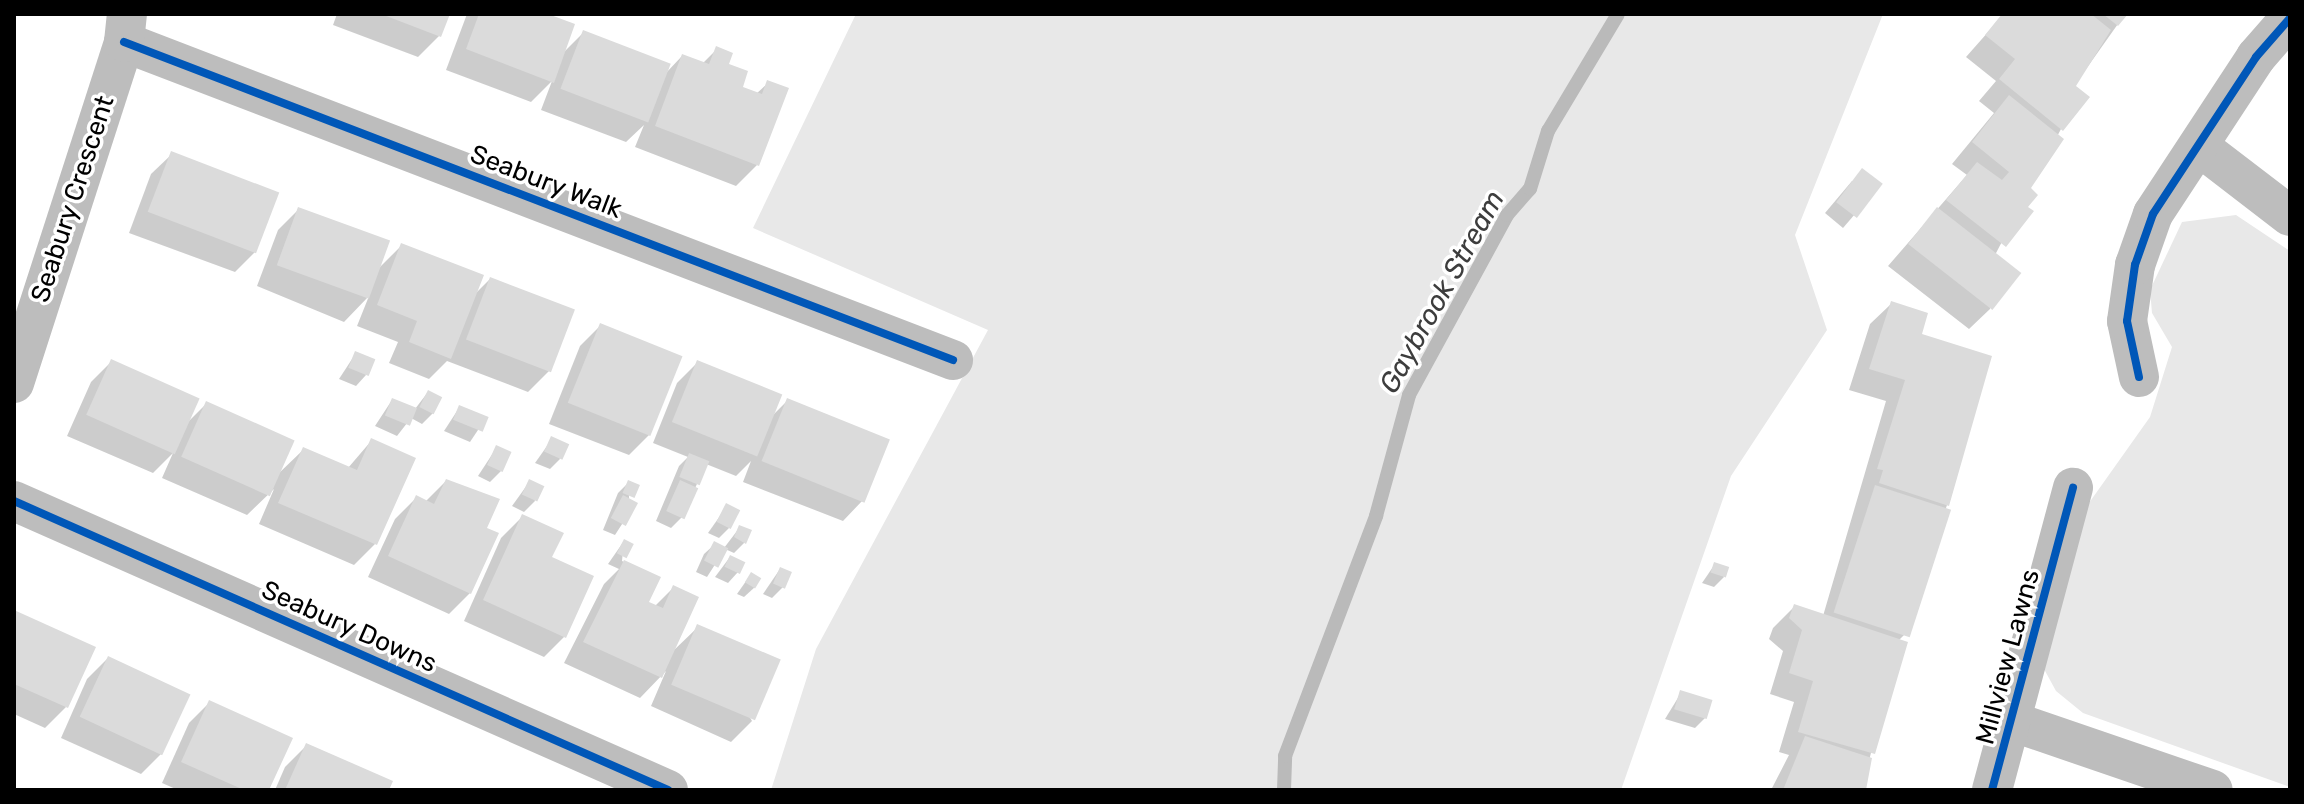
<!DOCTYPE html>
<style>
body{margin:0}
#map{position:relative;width:2304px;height:804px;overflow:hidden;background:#fff;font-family:Rubik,sans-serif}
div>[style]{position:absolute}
.green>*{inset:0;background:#e8e8e8}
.shadow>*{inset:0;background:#0003}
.stream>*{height:14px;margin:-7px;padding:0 7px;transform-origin:7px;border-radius:7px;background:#bababa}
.building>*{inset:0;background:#dbdbdb;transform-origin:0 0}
.street>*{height:40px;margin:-20px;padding:0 20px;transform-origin:20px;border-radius:20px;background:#bdbdbd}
.cycleway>*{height:8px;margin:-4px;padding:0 4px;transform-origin:4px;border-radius:4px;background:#0057b8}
span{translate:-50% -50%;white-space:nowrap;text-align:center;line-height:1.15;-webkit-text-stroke:7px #fff;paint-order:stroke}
.street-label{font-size:26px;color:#000}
.water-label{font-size:28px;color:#3d3d3d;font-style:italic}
.frame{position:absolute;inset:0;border:16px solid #000;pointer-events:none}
</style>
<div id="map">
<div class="green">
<div style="clip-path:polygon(856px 14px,1883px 14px,1795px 235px,1827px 330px,1731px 476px,1621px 790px,771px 790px,816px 649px,988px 330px,753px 228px)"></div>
<div style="clip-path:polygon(2236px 215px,2290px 251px,2290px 787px,2083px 713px,2056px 691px,2044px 669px,2084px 510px,2150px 417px,2172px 347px,2152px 313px,2150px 290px,2182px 222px)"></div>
</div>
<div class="shadow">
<div style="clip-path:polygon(337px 14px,448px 14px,439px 36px,418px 57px,333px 25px)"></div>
<div style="clip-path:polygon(467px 14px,543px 14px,562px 54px,583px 33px,665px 74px,682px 56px,702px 64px,717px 49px,740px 88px,756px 94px,768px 83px,757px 165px,736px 186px,635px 147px,644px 125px,626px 142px,541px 110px,552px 81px,531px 102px,446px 70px)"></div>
<div style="clip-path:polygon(2004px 14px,2125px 14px,2074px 86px,2061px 129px,1995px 255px,1990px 309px,1969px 329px,1888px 266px,1967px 175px,1952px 164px,1994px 113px,1979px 101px,1996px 81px,1966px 57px)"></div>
<div style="clip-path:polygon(172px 154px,256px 251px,235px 272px,129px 233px,151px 174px)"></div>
<div style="clip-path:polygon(1852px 181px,1880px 185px,1843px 228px,1825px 213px)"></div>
<div style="clip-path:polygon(299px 209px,376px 271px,402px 245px,474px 295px,490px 279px,549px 371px,528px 392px,447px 361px,429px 379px,389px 363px,398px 342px,357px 326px,369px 296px,344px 322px,257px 286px,278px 230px)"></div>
<div style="clip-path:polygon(1891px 304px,1919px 335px,1947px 505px,1905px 634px,1898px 641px,1862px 790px,1771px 790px,1789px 755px,1779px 752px,1794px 702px,1770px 694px,1783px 651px,1769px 639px,1773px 628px,1794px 607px,1823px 616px,1886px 401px,1849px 390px,1870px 324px)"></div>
<div style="clip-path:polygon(601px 325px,681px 357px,650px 434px,629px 455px,549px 424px,580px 346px)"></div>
<div style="clip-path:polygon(356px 353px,366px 375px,356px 386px,339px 379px)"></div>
<div style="clip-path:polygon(112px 361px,187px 423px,207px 403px,277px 475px,303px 450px,348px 468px,372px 440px,375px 544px,354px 565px,259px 524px,274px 489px,247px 515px,162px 478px,173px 453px,153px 473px,67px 436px,91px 382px)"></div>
<div style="clip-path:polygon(698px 362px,772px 416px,787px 401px,863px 500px,843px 521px,743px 482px,751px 461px,736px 476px,706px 464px,682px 517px,671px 528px,656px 521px,679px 466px,688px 457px,653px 443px,677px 383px)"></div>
<div style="clip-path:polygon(428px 392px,433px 413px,422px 424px,411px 418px,397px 436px,375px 426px,392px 400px,415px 409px)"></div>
<div style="clip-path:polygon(459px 408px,486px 418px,470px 442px,444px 431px)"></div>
<div style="clip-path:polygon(552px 439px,560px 459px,550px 469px,535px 463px)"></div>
<div style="clip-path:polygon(497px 447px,501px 471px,490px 482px,478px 476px)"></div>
<div style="clip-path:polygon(446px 481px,484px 529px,470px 593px,449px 614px,368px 577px,395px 519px,416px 498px,425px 502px)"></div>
<div style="clip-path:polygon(530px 481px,535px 501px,524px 512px,512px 506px)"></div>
<div style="clip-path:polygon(629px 482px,629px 500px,635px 504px,615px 535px,603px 530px,618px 493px)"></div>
<div style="clip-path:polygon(727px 506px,730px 527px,719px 538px,708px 533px)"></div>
<div style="clip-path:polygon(522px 517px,550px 558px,565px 636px,544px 657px,464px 621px,501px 538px)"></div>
<div style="clip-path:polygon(740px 527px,745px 542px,734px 553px,725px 549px,707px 577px,696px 572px,704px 554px,715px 544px,724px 548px)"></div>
<div style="clip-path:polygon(624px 541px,622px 561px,658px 578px,646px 603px,654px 607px,673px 588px,672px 652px,698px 627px,752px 721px,731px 742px,651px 706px,666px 671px,640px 698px,564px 663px,604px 584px,619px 569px,608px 564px)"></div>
<div style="clip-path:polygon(730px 557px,738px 572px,728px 583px,715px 577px)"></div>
<div style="clip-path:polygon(1715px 564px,1724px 577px,1714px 587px,1702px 583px)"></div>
<div style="clip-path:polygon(780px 569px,783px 587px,772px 598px,763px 594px)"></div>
<div style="clip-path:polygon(751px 574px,755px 587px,744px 597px,737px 594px)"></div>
<div style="clip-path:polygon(14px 612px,66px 707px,45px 728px,14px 714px)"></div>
<div style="clip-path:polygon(108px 658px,189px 695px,162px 753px,141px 774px,61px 738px,87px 679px)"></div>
<div style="clip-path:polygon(1681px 693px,1706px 717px,1695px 728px,1665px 719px)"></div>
<div style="clip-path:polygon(210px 702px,267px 790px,178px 790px,162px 783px,189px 723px)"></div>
<div style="clip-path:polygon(306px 746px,387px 790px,275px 790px,285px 767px)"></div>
</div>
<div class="stream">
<div style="left:1284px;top:790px;width:34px;rotate:-88deg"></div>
<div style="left:1285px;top:756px;width:257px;rotate:-69.2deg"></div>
<div style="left:1376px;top:516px;width:125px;rotate:-74.7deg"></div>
<div style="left:1409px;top:395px;width:205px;rotate:-61.4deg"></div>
<div style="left:1507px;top:215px;width:35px;rotate:-49deg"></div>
<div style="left:1530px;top:189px;width:61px;rotate:-72.8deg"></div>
<div style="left:1548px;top:131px;width:136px;rotate:-59.1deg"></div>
</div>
<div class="building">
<div style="clip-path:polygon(381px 14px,450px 14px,441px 37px)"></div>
<div style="clip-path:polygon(479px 14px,548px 14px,575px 24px,554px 83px,466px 49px)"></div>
<div style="clip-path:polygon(2002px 14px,2091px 14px,2111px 30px,2076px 86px,2090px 97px,2063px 131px,1999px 79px,2015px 59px,1985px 35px)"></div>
<div style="clip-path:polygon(2103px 14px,2128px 14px,2118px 26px)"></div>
<div style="left:583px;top:30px;width:94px;height:63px;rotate:21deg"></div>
<div style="clip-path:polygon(716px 46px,733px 53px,729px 64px,748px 71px,743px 87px,762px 94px,767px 80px,789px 88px,759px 166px,655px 126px,682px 54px,709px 64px)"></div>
<div style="clip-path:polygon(2009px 95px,2064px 139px,2031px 188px,2038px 195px,2028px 207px,2034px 211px,2006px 247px,1946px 200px,1977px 162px,2002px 180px,2009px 172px,1972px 142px)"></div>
<div style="left:171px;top:151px;width:116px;height:65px;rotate:21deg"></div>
<div style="left:1862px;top:168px;width:26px;height:43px;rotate:37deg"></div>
<div style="left:298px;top:207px;width:98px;height:62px;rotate:20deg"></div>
<div style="left:1937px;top:207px;width:107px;height:47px;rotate:38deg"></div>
<div style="clip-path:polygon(401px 243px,484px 275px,451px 359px,409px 342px,417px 321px,377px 305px)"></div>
<div style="left:490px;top:277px;width:91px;height:67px;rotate:21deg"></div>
<div style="clip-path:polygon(1891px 301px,1928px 313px,1922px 334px,1992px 356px,1949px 506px,1879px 483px,1883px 470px,1877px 469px,1905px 380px,1869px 369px)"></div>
<div style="left:600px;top:323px;width:89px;height:86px;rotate:22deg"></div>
<div style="left:355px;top:351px;width:22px;height:18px;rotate:22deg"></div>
<div style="left:111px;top:359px;width:97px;height:61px;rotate:24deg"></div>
<div style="left:697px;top:360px;width:92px;height:67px;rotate:22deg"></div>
<div style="left:428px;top:390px;width:16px;height:19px;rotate:27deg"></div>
<div style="left:392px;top:398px;width:27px;height:19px;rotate:22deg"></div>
<div style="left:787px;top:398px;width:111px;height:68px;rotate:22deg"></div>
<div style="left:206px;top:401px;width:97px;height:61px;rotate:24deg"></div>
<div style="left:459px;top:405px;width:32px;height:16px;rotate:22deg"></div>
<div style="left:551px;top:436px;width:20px;height:17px;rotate:24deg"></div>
<div style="clip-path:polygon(371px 438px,416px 458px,377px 545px,278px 503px,303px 447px,357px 470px)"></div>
<div style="left:496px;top:445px;width:17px;height:22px;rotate:24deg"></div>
<div style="left:689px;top:453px;width:22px;height:26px;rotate:22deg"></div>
<div style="clip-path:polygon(446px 479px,500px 499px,487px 528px,499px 533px,471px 594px,388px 556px,416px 495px,434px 504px)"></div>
<div style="left:529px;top:479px;width:17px;height:17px;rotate:25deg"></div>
<div style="left:628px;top:480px;width:13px;height:14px;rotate:23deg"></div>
<div style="left:680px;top:480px;width:20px;height:34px;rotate:24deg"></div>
<div style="left:1875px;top:485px;width:80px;height:134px;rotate:18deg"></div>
<div style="left:623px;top:495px;width:17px;height:26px;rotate:28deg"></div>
<div style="left:726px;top:503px;width:16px;height:21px;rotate:27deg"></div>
<div style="clip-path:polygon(522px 514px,564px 533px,552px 557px,594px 576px,566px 638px,483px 600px)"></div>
<div style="clip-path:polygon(739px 525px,752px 530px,746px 544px,734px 537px)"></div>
<div style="left:624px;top:539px;width:11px;height:16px;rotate:27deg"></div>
<div style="left:714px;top:541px;width:16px;height:22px;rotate:27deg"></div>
<div style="left:730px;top:555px;width:17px;height:13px;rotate:25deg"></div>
<div style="clip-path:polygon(624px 560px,661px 577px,649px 602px,663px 608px,673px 585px,699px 597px,662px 678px,583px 642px)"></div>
<div style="left:1714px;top:562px;width:16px;height:11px;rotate:18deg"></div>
<div style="left:780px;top:567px;width:13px;height:18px;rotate:23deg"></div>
<div style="left:751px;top:572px;width:12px;height:12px;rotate:31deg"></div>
<div style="clip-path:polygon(1794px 604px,1908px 642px,1875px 754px,1798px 732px,1813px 681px,1789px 673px,1802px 630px,1789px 618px)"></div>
<div style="clip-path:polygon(14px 610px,96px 647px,68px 708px,14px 684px)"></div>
<div style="left:697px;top:624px;width:91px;height:66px;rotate:23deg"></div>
<div style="left:108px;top:656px;width:91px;height:67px;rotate:25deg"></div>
<div style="left:1680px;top:690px;width:34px;height:20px;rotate:17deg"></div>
<div style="clip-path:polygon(209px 700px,293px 738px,269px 790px,244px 790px,181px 762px)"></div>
<div style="clip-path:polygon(1805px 736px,1872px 758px,1866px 790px,1783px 790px)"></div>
<div style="clip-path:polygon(306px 743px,393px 781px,389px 790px,285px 790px)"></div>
</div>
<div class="street">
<div style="left:124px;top:42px;width:888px;rotate:20.99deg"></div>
<div style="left:2200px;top:147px;width:113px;rotate:37.5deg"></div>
<div style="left:2139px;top:377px;width:57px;rotate:-102.1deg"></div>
<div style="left:2127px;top:321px;width:57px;rotate:-81.9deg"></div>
<div style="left:2135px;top:265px;width:54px;rotate:-70.6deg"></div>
<div style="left:2153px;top:214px;width:188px;rotate:-56.7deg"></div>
<div style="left:2256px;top:57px;width:52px;rotate:-48.9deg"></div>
<div style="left:14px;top:383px;width:358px;rotate:-72.1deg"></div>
<div style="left:124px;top:42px;width:28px;rotate:-84deg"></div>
<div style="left:14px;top:501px;width:715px;rotate:23.84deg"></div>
<div style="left:2014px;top:722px;width:210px;rotate:18.9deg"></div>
<div style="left:1992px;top:790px;width:313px;rotate:-75deg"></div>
</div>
<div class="cycleway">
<div style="left:124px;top:42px;width:888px;rotate:20.99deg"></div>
<div style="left:2139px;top:377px;width:57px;rotate:-102.1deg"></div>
<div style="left:2127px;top:321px;width:57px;rotate:-81.9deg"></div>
<div style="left:2135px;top:265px;width:54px;rotate:-70.6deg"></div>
<div style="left:2153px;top:214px;width:188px;rotate:-56.7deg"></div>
<div style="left:2256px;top:57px;width:52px;rotate:-48.9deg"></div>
<div style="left:14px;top:501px;width:715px;rotate:23.84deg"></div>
<div style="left:1992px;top:790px;width:313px;rotate:-75deg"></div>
</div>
<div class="street-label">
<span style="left:546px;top:182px;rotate:21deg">Seabury Walk</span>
<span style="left:73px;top:199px;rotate:-72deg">Seabury Crescent</span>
<span style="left:349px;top:627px;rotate:24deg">Seabury Downs</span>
<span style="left:2008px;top:657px;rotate:-75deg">Millview Lawns</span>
</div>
<div class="water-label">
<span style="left:1442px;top:292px;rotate:-61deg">Gaybrook Stream</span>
</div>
<div class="frame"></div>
</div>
